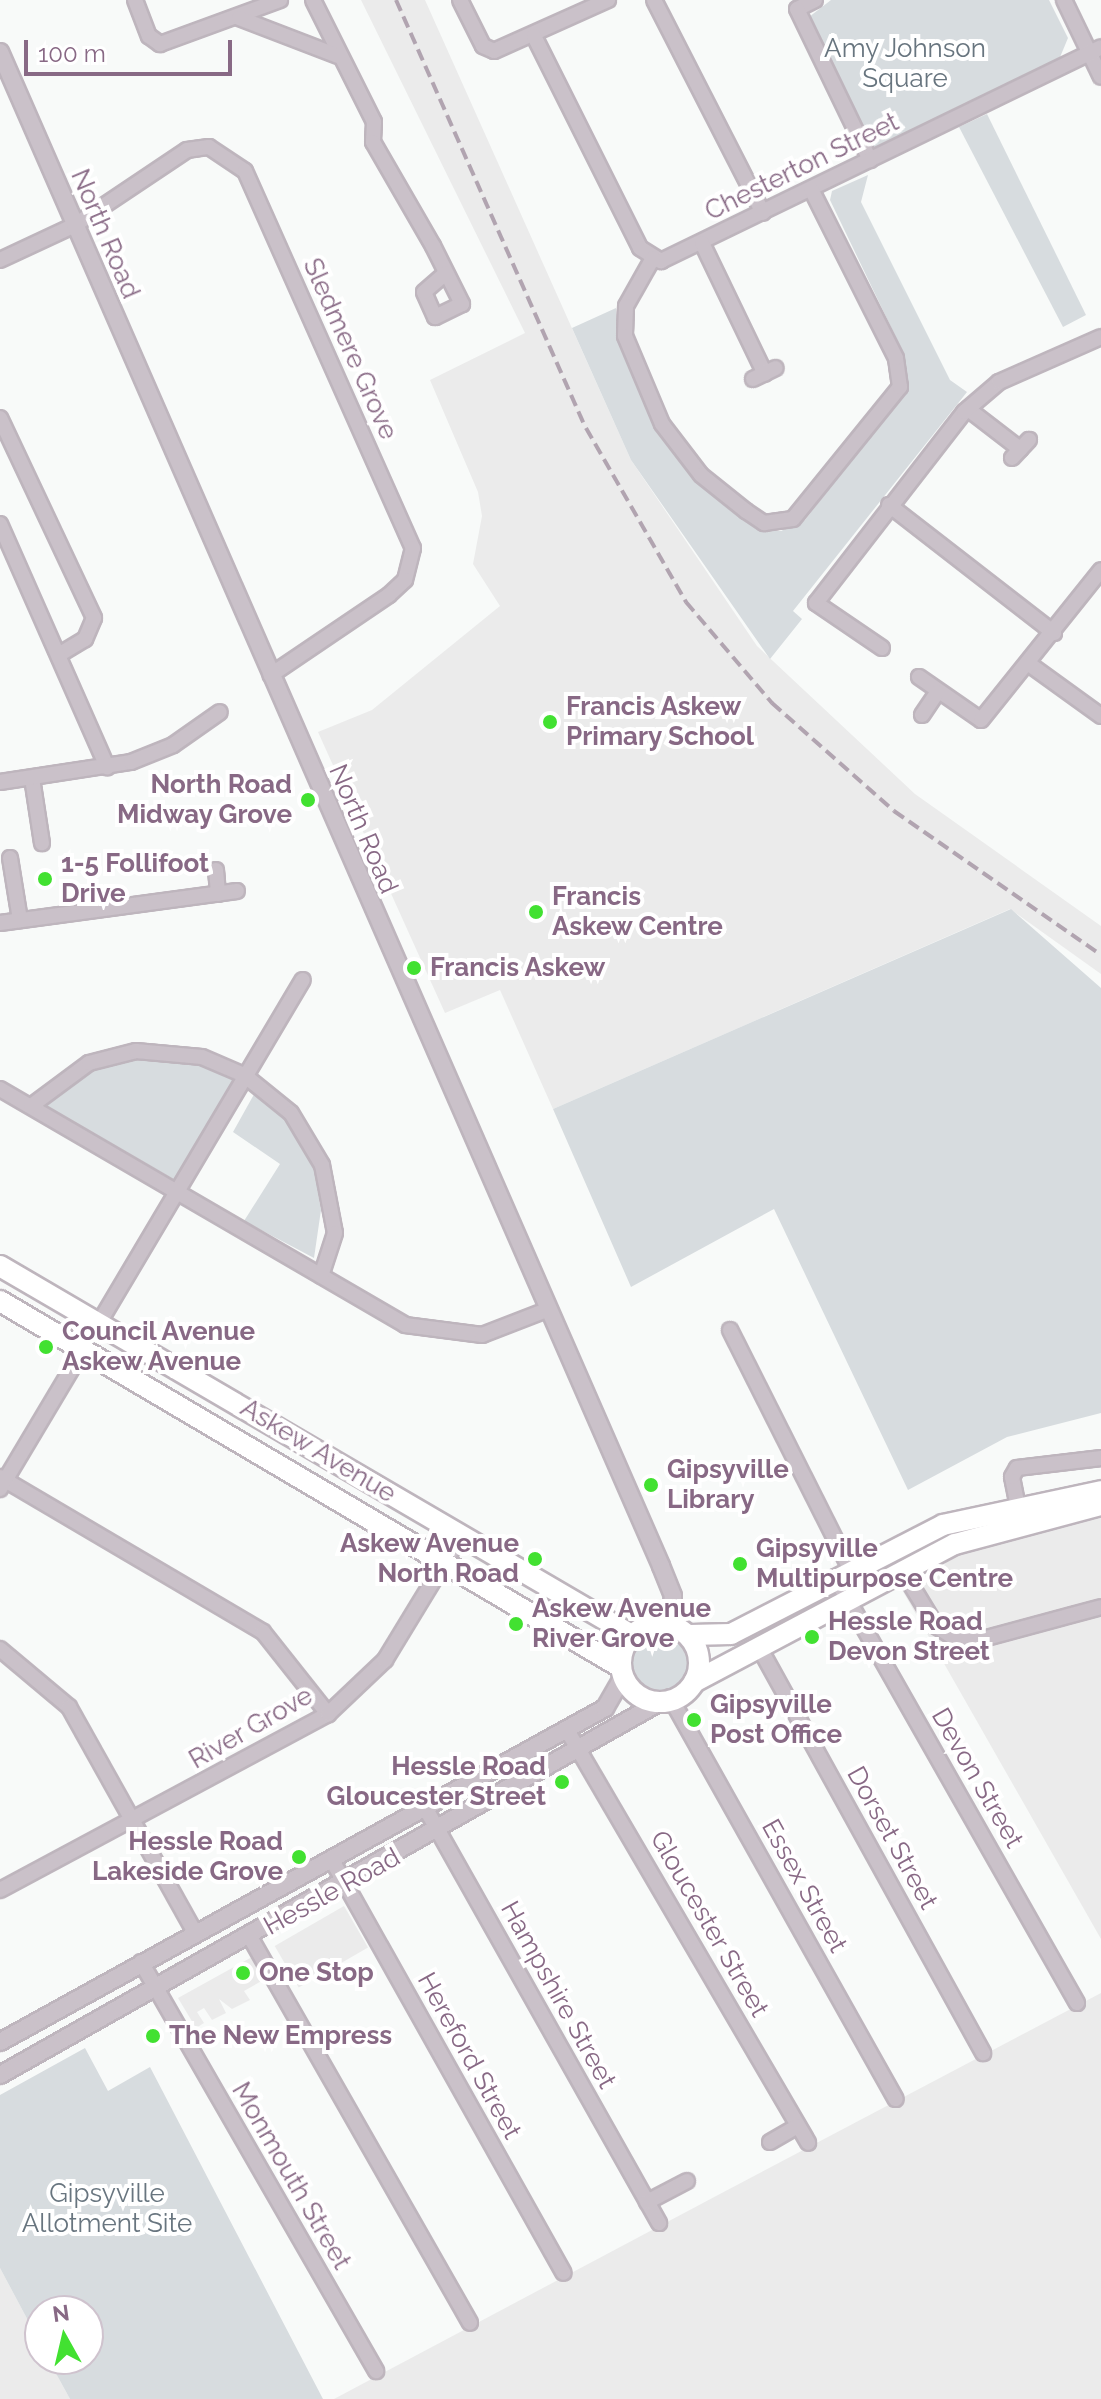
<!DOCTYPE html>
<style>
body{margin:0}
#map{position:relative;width:1101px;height:2399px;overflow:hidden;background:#f8faf9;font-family:Raleway,sans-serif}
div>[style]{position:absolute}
.built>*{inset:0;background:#ebebeb;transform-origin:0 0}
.green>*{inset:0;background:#d7dcdf}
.round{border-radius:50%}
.roads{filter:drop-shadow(2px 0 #beb5bd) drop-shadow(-2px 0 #beb5bd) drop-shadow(0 2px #beb5bd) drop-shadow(0 -2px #beb5bd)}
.minor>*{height:14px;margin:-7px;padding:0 7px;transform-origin:7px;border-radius:7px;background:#cac1c9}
.tertiary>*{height:16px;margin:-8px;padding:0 8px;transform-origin:8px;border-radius:8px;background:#cac1c9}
.primary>*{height:20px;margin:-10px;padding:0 10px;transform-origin:10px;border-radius:10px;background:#fff}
.primary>.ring{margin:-10px;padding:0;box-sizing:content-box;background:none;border:20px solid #fff;border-radius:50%}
.rail>*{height:4px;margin-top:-2px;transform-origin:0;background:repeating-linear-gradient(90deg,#b1a4b0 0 12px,transparent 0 18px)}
.dots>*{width:22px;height:22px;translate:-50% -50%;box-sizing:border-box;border:4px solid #fff;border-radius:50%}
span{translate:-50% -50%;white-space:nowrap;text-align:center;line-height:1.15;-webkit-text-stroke:8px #fff;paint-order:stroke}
.park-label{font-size:26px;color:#68757f}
.street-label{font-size:26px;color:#886985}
.poi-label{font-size:26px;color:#886985;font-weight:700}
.left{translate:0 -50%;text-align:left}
.right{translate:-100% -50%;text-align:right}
.north{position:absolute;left:24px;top:2295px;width:80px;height:80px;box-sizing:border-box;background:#fff;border:2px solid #cfc3ce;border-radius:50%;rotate:352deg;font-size:22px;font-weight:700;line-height:32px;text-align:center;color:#886985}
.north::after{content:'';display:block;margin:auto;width:28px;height:36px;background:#42e131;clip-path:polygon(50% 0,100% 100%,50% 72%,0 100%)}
.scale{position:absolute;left:24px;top:40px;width:208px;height:36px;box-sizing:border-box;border:4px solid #886985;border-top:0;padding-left:10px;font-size:24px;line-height:28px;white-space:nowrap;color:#886985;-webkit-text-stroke:6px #fff;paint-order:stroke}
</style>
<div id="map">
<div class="built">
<div style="clip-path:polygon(361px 0,425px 0,631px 460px,757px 646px,915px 794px,1101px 926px,1101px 974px,1010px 909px,553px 1109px,500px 990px,445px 1013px,318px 732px,372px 710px,500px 606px,473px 564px,482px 516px,478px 492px,430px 380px,525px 333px)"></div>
<div style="clip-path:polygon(1101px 1508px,1101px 1939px,901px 1588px,942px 1568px,957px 1547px)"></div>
<div style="left:344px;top:1906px;width:48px;height:80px;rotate:60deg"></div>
<div style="clip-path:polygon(252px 1957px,265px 1979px,244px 1991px,250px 2000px,232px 2009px,219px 1999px,226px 2013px,212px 2020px,204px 2008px,197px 2012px,204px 2023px,196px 2028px,178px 1998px)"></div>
<div style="clip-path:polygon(1101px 1993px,1101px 2399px,334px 2399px,718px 2195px)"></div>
<div style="clip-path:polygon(0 2268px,40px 2343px,40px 2359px,48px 2359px,70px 2399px,0 2399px)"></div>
</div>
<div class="green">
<div style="clip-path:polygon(831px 0,1049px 0,1068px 38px,1058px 62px,882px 151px,871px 148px,809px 17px)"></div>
<div style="clip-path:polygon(987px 114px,1086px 315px,1063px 327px,959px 127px)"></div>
<div style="clip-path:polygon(868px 175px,861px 202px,950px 380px,967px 392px,793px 611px,802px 619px,770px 659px,631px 460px,572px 328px,616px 308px,618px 338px,657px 427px,698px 480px,763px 530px,781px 531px,805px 520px,907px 389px,902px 350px,830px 200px,832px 191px)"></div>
<div style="clip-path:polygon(1011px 909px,1101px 988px,1101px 1413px,1007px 1437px,908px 1490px,774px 1209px,631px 1287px,553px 1109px)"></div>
<div style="clip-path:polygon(141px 1058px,198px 1063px,234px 1078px,175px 1180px,40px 1102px,87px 1071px)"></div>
<div style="clip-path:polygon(257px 1089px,281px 1109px,313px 1163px,321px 1210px,314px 1258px,244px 1221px,280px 1164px,233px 1132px)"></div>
<div class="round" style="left:629px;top:1633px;width:60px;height:60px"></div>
<div style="clip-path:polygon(85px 2048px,108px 2091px,150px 2067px,323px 2399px,70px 2399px,48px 2359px,88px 2359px,88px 2311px,40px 2311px,40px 2343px,0 2268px,0 2095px)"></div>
</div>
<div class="roads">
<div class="minor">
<div style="left:135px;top:0;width:39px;rotate:69deg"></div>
<div style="left:149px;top:36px;width:14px;rotate:36deg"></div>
<div style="left:160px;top:44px;width:128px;rotate:-20.1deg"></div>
<div style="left:313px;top:0;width:136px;rotate:63.4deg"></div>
<div style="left:374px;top:122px;width:20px;rotate:93deg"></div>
<div style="left:373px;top:142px;width:120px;rotate:60deg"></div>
<div style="left:433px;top:246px;width:65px;rotate:63.4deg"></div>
<div style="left:462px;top:304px;width:30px;rotate:154deg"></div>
<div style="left:435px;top:317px;width:27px;rotate:-114deg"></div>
<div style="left:424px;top:292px;width:29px;rotate:-41deg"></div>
<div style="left:460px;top:0;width:51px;rotate:63.4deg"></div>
<div style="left:483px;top:46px;width:12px;rotate:24deg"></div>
<div style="left:494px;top:51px;width:125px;rotate:-24.1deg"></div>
<div style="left:654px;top:0;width:239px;rotate:62.9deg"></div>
<div style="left:815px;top:0;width:20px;rotate:153deg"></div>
<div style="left:797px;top:9px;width:168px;rotate:64.2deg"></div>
<div style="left:1064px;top:0;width:85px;rotate:64.3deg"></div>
<div style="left:239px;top:18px;width:106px;rotate:21deg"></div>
<div style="left:534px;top:36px;width:237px;rotate:63.4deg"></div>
<div style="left:640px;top:248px;width:25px;rotate:32deg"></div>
<div style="left:661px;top:261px;width:489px;rotate:-25.9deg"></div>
<div style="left:702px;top:243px;width:145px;rotate:64.3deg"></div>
<div style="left:653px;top:258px;width:55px;rotate:119.4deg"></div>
<div style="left:626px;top:306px;width:30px;rotate:92deg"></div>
<div style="left:625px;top:336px;width:95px;rotate:67.2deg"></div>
<div style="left:662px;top:424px;width:64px;rotate:52.6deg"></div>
<div style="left:701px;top:475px;width:58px;rotate:38.7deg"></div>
<div style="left:746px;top:511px;width:22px;rotate:34deg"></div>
<div style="left:764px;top:523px;width:29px;rotate:-8deg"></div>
<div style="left:793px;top:519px;width:170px;rotate:-51deg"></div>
<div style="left:900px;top:387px;width:29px;rotate:-98deg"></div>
<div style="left:896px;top:358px;width:189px;rotate:-116.7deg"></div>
<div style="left:0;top:260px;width:83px;rotate:-25deg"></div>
<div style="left:75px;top:225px;width:135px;rotate:-33.8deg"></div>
<div style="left:187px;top:150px;width:22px;rotate:-8deg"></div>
<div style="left:209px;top:147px;width:43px;rotate:33.7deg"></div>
<div style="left:245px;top:171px;width:413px;rotate:66deg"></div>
<div style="left:413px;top:548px;width:33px;rotate:104deg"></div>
<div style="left:405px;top:580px;width:22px;rotate:137deg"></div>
<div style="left:389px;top:595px;width:143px;rotate:145.9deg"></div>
<div style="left:753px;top:379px;width:25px;rotate:-26deg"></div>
<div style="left:968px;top:409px;width:66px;rotate:37.6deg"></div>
<div style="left:0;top:418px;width:221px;rotate:64.8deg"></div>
<div style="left:94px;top:618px;width:23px;rotate:113deg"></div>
<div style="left:85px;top:639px;width:31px;rotate:149deg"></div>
<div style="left:1012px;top:458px;width:25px;rotate:-47deg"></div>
<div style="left:889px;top:505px;width:209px;rotate:37.8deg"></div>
<div style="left:0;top:524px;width:266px;rotate:66.2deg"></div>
<div style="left:882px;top:648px;width:80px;rotate:-145.7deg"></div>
<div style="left:816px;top:603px;width:242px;rotate:-52.2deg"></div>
<div style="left:964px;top:412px;width:46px;rotate:-40.6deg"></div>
<div style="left:999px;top:382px;width:111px;rotate:-23.8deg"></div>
<div style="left:1029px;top:664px;width:89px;rotate:35.8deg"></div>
<div style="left:919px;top:677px;width:75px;rotate:34.7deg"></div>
<div style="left:981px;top:720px;width:192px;rotate:-51.3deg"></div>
<div style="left:922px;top:715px;width:27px;rotate:-56deg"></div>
<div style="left:32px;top:778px;width:66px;rotate:81.3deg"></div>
<div style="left:0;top:782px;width:133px;rotate:-8.7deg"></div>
<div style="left:131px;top:762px;width:45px;rotate:-22deg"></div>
<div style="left:173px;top:745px;width:57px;rotate:-35.1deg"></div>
<div style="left:10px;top:858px;width:63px;rotate:80.8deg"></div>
<div style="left:216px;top:870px;width:24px;rotate:85deg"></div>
<div style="left:0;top:923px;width:239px;rotate:-7.7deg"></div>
<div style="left:0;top:1089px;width:469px;rotate:30.2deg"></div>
<div style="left:405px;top:1325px;width:78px;rotate:7.4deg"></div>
<div style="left:482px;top:1335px;width:72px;rotate:-21.2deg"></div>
<div style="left:31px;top:1106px;width:72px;rotate:-36.6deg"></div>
<div style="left:89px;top:1063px;width:49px;rotate:-14.3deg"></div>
<div style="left:136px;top:1051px;width:66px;rotate:5.2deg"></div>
<div style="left:202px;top:1057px;width:46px;rotate:23.2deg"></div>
<div style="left:244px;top:1075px;width:60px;rotate:39deg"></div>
<div style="left:291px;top:1113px;width:61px;rotate:59.2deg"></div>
<div style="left:322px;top:1165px;width:69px;rotate:79.2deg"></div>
<div style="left:335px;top:1233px;width:45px;rotate:108deg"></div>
<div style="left:99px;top:1323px;width:399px;rotate:-59.3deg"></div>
<div style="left:730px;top:1330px;width:294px;rotate:63.3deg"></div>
<div style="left:0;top:1477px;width:305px;rotate:30.5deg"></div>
<div style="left:263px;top:1632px;width:105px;rotate:51.6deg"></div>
<div style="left:0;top:1489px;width:162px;rotate:-59.2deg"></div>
<div style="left:1020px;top:1517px;width:41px;rotate:-101.3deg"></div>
<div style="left:1012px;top:1477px;width:10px;rotate:-61deg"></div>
<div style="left:1017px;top:1468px;width:85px;rotate:-6.8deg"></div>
<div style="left:902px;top:1570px;width:66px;rotate:58.7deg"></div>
<div style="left:936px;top:1626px;width:20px;rotate:33deg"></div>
<div style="left:953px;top:1637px;width:26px;rotate:7deg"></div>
<div style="left:979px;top:1640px;width:126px;rotate:-15.1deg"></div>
<div style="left:835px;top:1577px;width:490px;rotate:60.4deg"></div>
<div style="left:759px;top:1647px;width:464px;rotate:61.1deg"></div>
<div style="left:0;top:1649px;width:90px;rotate:40deg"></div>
<div style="left:69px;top:1707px;width:258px;rotate:60.8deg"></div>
<div style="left:670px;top:1697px;width:461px;rotate:60.7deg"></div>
<div style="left:567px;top:1730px;width:478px;rotate:59.7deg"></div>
<div style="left:427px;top:1811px;width:473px;rotate:60.6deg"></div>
<div style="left:333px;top:1862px;width:471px;rotate:60.7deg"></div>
<div style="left:0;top:1890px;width:372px;rotate:-28.2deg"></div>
<div style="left:328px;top:1714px;width:79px;rotate:-43.5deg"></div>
<div style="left:385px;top:1660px;width:146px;rotate:-58.7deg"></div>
<div style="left:250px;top:1937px;width:444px;rotate:60.3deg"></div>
<div style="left:141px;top:1962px;width:472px;rotate:60.1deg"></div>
<div style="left:770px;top:2142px;width:32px;rotate:-30deg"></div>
<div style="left:647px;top:2202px;width:45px;rotate:-27.7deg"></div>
</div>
<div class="tertiary">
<div style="left:0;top:52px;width:1652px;rotate:66.41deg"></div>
<div style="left:661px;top:1566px;width:32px;rotate:68deg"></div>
<div style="left:673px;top:1596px;width:29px;rotate:98deg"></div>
<div style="left:0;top:2042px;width:691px;rotate:-28.9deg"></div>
<div style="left:605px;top:1708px;width:32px;rotate:-60deg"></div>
<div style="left:0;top:2075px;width:758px;rotate:-29.47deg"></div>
</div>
<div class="primary">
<div style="left:0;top:1266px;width:735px;rotate:30.3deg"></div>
<div style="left:0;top:1301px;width:719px;rotate:30.53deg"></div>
<div class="ring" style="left:621px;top:1624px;width:58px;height:58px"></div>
<div style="left:690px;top:1635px;width:41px;rotate:-1.4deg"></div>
<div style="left:731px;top:1634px;width:238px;rotate:-27.2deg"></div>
<div style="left:943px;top:1525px;width:162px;rotate:-12.1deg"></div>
<div style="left:694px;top:1682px;width:295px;rotate:-27.9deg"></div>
<div style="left:955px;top:1544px;width:151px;rotate:-15deg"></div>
</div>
</div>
<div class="rail">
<div style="left:396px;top:0;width:468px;rotate:66.1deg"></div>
<div style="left:586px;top:428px;width:201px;rotate:60.1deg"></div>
<div style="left:686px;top:602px;width:133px;rotate:49.6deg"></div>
<div style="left:772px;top:703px;width:163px;rotate:41.5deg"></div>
<div style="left:894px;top:811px;width:252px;rotate:34.8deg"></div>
</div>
<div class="dots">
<div style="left:550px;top:722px;background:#42e131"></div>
<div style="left:308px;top:800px;background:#42e131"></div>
<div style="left:45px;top:879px;background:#42e131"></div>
<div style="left:536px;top:912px;background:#42e131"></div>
<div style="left:414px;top:968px;background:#42e131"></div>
<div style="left:46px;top:1347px;background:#42e131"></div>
<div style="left:651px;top:1485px;background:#42e131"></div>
<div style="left:535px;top:1559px;background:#42e131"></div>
<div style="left:740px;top:1564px;background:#42e131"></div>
<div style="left:516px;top:1624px;background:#42e131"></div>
<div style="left:812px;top:1637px;background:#42e131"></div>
<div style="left:694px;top:1720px;background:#42e131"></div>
<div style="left:562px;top:1782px;background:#42e131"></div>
<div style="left:299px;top:1857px;background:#42e131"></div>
<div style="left:243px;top:1973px;background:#42e131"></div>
<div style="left:153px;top:2036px;background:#42e131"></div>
</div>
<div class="park-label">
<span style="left:905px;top:64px">Amy Johnson<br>Square</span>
<span style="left:107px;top:2209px">Gipsyville<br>Allotment Site</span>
</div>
<div class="street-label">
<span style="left:802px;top:167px;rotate:-26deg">Chesterton Street</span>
<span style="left:105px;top:234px;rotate:67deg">North Road</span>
<span style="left:350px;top:349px;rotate:66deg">Sledmere Grove</span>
<span style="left:363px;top:829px;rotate:67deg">North Road</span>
<span style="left:318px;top:1451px;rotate:31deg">Askew Avenue</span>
<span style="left:251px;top:1728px;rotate:-30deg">River Grove</span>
<span style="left:977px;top:1778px;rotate:60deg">Devon Street</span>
<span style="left:892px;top:1838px;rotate:61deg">Dorset Street</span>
<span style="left:804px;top:1886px;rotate:61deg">Essex Street</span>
<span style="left:332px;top:1892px;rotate:-29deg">Hessle Road</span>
<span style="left:709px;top:1924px;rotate:60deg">Gloucester Street</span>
<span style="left:558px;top:1995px;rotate:61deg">Hampshire Street</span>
<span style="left:469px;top:2056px;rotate:61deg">Hereford Street</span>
<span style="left:291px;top:2176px;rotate:60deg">Monmouth Street</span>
</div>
<div class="poi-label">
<span class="left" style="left:566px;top:722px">Francis Askew<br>Primary School</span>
<span class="right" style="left:292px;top:800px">North Road<br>Midway Grove</span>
<span class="left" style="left:61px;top:879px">1-5 Follifoot<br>Drive</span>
<span class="left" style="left:552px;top:912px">Francis<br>Askew Centre</span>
<span class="left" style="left:430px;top:968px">Francis Askew</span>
<span class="left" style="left:62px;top:1347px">Council Avenue<br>Askew Avenue</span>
<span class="left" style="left:667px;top:1485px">Gipsyville<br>Library</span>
<span class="right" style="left:519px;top:1559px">Askew Avenue<br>North Road</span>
<span class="left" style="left:756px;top:1564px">Gipsyville<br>Multipurpose Centre</span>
<span class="left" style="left:532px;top:1624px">Askew Avenue<br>River Grove</span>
<span class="left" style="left:828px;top:1637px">Hessle Road<br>Devon Street</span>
<span class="left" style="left:710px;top:1720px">Gipsyville<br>Post Office</span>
<span class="right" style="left:546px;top:1782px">Hessle Road<br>Gloucester Street</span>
<span class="right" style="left:283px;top:1857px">Hessle Road<br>Lakeside Grove</span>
<span class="left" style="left:259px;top:1973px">One Stop</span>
<span class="left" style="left:169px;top:2036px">The New Empress</span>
</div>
<div class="north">N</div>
<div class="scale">100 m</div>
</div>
